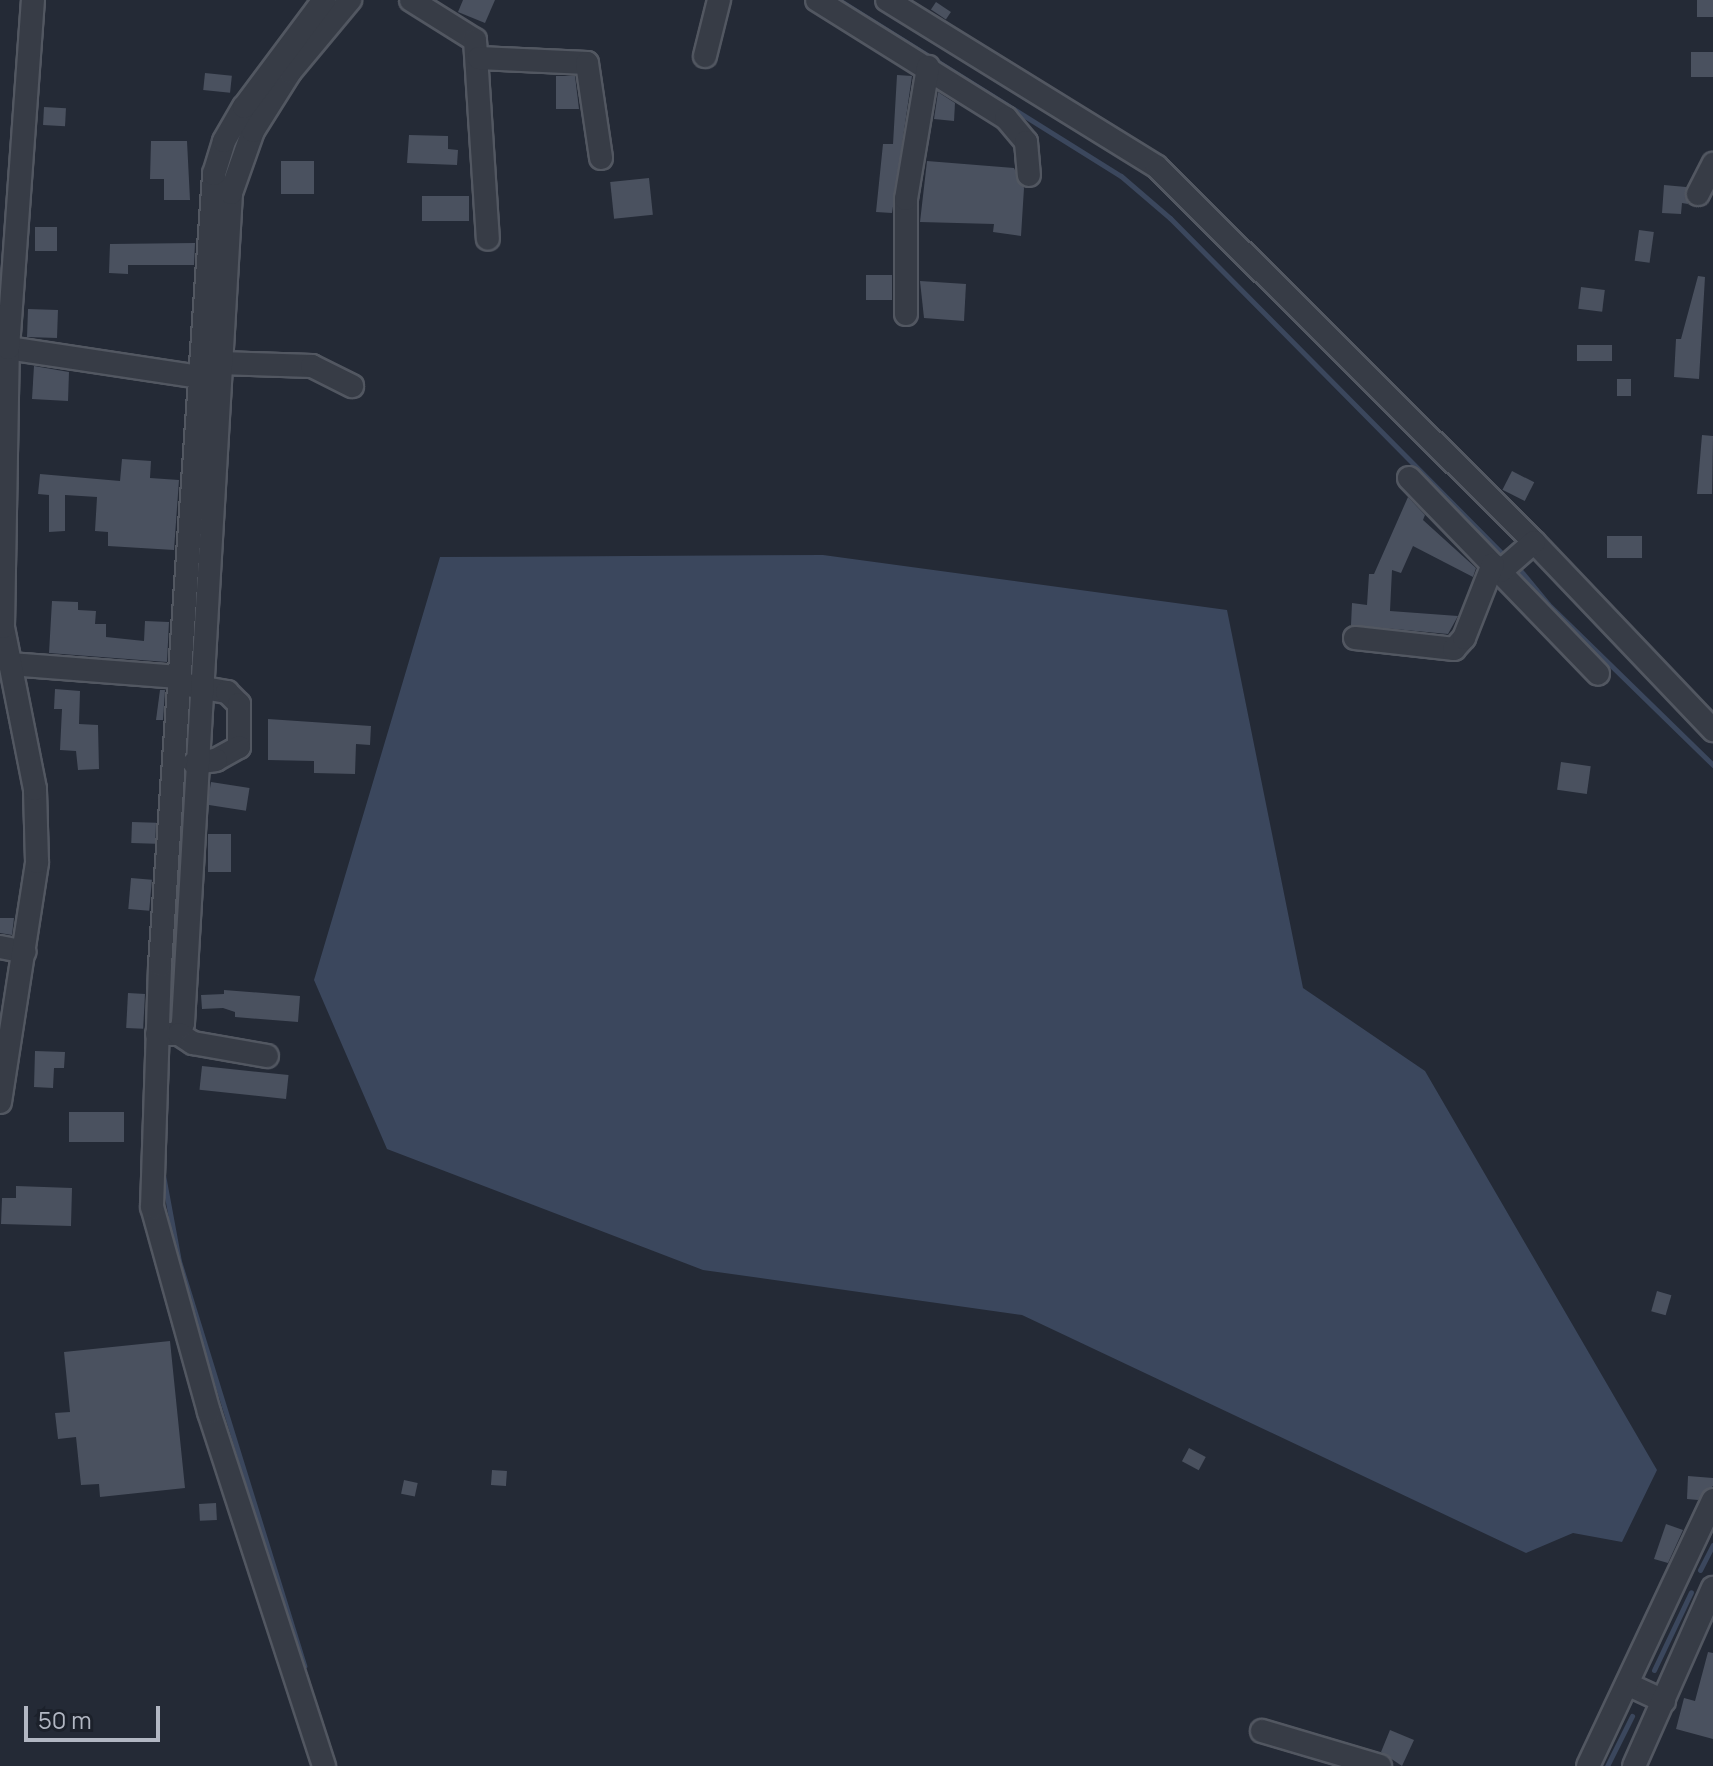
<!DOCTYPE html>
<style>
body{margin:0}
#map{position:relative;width:1713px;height:1766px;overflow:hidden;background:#242a36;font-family:Manrope,sans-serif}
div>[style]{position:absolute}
.water>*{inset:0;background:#3b475d}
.stream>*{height:5px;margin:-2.5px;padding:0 2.5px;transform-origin:2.5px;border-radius:2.5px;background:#3b475d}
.building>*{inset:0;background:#4a515f;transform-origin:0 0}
.roads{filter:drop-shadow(2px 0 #525761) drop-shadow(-2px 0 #525761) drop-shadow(0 2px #525761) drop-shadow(0 -2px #525761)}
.minor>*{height:22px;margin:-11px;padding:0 11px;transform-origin:11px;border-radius:11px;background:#373c46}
span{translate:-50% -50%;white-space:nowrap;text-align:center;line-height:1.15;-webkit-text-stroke:6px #1c212b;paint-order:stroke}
.scale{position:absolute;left:24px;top:1706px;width:136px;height:36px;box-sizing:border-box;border:4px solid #b2b7c3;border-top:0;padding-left:10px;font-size:24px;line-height:28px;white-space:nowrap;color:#b2b7c3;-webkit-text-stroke:6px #1c212b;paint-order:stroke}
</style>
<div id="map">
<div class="water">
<div style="clip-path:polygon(823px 555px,1227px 610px,1303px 988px,1425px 1071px,1657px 1470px,1622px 1542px,1573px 1533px,1526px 1553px,1022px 1315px,703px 1270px,387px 1149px,314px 980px,440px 557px)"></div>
</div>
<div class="stream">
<div style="left:839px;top:0;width:332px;rotate:32deg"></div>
<div style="left:1121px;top:176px;width:65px;rotate:40.6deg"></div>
<div style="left:1170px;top:218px;width:476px;rotate:45.3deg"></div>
<div style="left:1520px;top:570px;width:44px;rotate:50.5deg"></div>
<div style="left:1548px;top:604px;width:231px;rotate:44.3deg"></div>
<div style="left:169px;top:1019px;width:137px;rotate:-86.7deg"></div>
<div style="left:163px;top:1175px;width:87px;rotate:79.5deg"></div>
<div style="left:179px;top:1261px;width:424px;rotate:72.8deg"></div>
<div style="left:1700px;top:1570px;width:28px;rotate:-63deg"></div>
<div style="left:1654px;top:1670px;width:86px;rotate:-64.6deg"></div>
<div style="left:1607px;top:1766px;width:56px;rotate:-63.4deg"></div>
</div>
<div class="building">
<div style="clip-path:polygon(463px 0,495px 0,485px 23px,458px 12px)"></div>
<div style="left:1697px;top:0;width:16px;height:17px"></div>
<div style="left:936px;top:2px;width:18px;height:9px;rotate:34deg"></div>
<div style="left:1691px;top:52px;width:22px;height:25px"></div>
<div style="left:205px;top:73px;width:27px;height:17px;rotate:6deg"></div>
<div style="clip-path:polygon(897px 75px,912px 76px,892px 213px,876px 212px,883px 144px,893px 144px)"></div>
<div style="clip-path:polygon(556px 76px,575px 76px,579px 109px,556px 109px)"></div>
<div style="clip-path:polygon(938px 92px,955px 103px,954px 121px,934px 119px)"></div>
<div style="left:44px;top:107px;width:22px;height:18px;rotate:3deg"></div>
<div style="clip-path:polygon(409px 135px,448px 136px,448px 149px,458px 150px,457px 165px,407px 163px)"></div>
<div style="clip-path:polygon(151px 141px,187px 141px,190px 200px,164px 200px,164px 179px,150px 179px)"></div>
<div style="left:281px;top:161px;width:33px;height:33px"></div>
<div style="clip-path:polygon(927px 161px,1014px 168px,1024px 188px,1021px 236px,993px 232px,994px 224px,920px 222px)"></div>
<div style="left:649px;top:178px;width:37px;height:39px;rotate:84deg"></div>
<div style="clip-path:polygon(1664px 185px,1686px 187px,1688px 204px,1682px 203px,1681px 214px,1662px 213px)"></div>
<div style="left:422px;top:196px;width:47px;height:25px"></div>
<div style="left:35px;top:227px;width:22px;height:24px"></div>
<div style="left:1639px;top:230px;width:15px;height:31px;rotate:8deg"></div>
<div style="clip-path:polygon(195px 243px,194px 265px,128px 265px,128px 274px,109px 273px,110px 244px)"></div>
<div style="left:866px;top:275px;width:26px;height:25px"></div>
<div style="clip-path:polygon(1698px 276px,1705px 277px,1699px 379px,1674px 377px,1676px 339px,1681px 339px)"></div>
<div style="clip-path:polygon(920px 281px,966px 284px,964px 321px,924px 318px)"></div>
<div style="left:1581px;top:287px;width:24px;height:22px;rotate:7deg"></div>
<div style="left:28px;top:309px;width:30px;height:28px;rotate:2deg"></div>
<div style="left:1577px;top:345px;width:35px;height:16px"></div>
<div style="clip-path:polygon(34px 366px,69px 372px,68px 401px,32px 399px)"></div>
<div style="left:1617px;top:379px;width:14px;height:17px"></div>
<div style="clip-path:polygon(1702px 435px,1713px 436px,1712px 494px,1697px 494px)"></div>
<div style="clip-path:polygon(122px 459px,151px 461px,150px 478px,179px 480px,174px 550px,108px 546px,108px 532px,95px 531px,97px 497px,65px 495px,65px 531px,49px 532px,49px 495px,38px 494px,40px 474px,120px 481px)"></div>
<div style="left:1512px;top:471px;width:25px;height:21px;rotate:27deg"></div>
<div style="clip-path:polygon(1408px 497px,1425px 515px,1423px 520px,1476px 568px,1473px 577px,1413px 546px,1401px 573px,1392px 570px,1390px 611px,1458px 616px,1448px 634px,1351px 625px,1352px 603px,1367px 605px,1369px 574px,1374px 574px)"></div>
<div style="left:1607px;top:536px;width:35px;height:22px"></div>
<div style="clip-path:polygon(52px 601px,78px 602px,78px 610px,96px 611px,95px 624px,106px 624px,106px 637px,144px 641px,145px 621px,169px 622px,167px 662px,49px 653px)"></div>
<div style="clip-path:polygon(55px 689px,80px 691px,79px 724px,98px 725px,99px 769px,78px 770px,76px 751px,60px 750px,62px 709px,54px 709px)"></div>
<div style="clip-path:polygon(160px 690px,165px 690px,163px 720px,156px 720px)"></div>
<div style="clip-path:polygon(268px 719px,371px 726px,370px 745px,356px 744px,355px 774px,314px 773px,314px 761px,268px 760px)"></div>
<div style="left:1561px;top:762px;width:30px;height:28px;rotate:8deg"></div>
<div style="left:211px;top:782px;width:39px;height:23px;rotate:9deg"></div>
<div style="left:132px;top:822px;width:24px;height:21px;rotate:2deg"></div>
<div style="left:208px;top:834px;width:23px;height:38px"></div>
<div style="left:131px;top:878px;width:21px;height:31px;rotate:5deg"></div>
<div style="clip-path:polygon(0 918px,14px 918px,12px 935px,0 933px)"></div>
<div style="clip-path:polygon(224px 990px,300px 996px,298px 1022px,235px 1017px,235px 1012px,223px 1008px,202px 1009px,201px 995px,224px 994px)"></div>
<div style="left:128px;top:993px;width:17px;height:35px;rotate:3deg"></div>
<div style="clip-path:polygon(35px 1051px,65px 1052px,64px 1068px,54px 1068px,53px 1088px,34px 1087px)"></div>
<div style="left:202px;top:1066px;width:87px;height:24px;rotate:6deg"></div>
<div style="left:69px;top:1112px;width:55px;height:30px"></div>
<div style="clip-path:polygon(16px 1186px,72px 1188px,71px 1226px,1px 1224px,2px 1198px,16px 1198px)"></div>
<div style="left:1657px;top:1291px;width:15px;height:21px;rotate:16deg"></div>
<div style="clip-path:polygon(170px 1341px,185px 1488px,100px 1497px,99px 1484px,81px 1485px,76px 1437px,58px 1439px,55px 1413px,70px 1412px,64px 1352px)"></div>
<div style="left:1189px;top:1448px;width:19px;height:15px;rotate:28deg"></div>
<div style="left:492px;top:1470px;width:15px;height:15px;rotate:4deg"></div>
<div style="clip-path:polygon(1688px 1476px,1713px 1478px,1713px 1486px,1698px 1500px,1687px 1499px)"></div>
<div style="left:404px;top:1480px;width:14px;height:14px;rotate:12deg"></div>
<div style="left:216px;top:1503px;width:17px;height:17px;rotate:87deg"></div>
<div style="clip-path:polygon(1666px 1524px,1683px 1530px,1668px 1563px,1654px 1559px)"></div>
<div style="clip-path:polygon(1708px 1652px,1713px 1653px,1713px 1739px,1676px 1729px,1684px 1698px,1695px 1701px)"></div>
<div style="clip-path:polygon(1390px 1730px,1414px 1740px,1402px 1766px,1381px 1752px)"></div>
</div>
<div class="roads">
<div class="minor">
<div style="left:411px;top:0;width:75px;rotate:32deg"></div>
<div style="left:475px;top:40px;width:199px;rotate:86.3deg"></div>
<div style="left:817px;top:0;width:223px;rotate:32deg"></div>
<div style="left:1006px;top:118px;width:31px;rotate:50deg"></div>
<div style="left:1026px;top:142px;width:33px;rotate:85deg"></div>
<div style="left:887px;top:0;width:317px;rotate:31.7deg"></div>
<div style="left:1157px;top:167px;width:532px;rotate:44.85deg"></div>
<div style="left:1534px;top:542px;width:260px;rotate:46.4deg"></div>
<div style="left:705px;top:56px;width:58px;rotate:-76deg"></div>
<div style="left:479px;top:58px;width:108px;rotate:2.7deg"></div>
<div style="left:587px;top:63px;width:96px;rotate:81.6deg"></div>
<div style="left:1698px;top:194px;width:34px;rotate:-63deg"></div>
<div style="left:906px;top:314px;width:115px;rotate:-90deg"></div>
<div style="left:906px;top:199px;width:134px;rotate:-80.5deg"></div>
<div style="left:8px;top:348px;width:193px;rotate:8.6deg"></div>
<div style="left:220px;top:363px;width:92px;rotate:1.9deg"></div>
<div style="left:312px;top:366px;width:45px;rotate:26.6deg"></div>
<div style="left:1409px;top:478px;width:272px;rotate:46deg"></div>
<div style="left:1501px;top:571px;width:44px;rotate:-41.3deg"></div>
<div style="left:1355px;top:638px;width:100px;rotate:6.3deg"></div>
<div style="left:1454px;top:649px;width:15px;rotate:-48deg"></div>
<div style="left:1464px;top:638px;width:79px;rotate:-68.6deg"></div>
<div style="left:10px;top:664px;width:169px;rotate:4.4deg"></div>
<div style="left:187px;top:685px;width:41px;rotate:9.9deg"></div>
<div style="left:227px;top:692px;width:17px;rotate:45deg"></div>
<div style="left:239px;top:704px;width:43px;rotate:90deg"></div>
<div style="left:239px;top:747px;width:26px;rotate:151deg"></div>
<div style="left:216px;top:760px;width:22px;rotate:172deg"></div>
<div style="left:0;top:947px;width:25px;rotate:11deg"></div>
<div style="left:157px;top:1034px;width:22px"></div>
<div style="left:179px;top:1034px;width:12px;rotate:-70deg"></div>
<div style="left:183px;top:1023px;width:831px;rotate:-86.69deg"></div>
<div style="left:231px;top:193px;width:66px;rotate:-70.5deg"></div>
<div style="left:253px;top:131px;width:70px;rotate:-57.9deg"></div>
<div style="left:290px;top:72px;width:94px;rotate:-50.2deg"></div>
<div style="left:179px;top:1034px;width:17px;rotate:33deg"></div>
<div style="left:193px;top:1043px;width:75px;rotate:10deg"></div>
<div style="left:0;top:1102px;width:243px;rotate:-81.2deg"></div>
<div style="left:37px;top:862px;width:73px;rotate:-91.6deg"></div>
<div style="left:35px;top:789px;width:165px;rotate:-101.2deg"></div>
<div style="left:3px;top:627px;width:279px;rotate:-89deg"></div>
<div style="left:8px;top:348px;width:349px;rotate:-85.9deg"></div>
<div style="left:1627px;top:1684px;width:41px;rotate:24.7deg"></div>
<div style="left:1262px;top:1731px;width:123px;rotate:16.5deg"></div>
<div style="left:324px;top:1766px;width:372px;rotate:-108deg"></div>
<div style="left:209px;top:1412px;width:213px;rotate:-105.5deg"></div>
<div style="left:152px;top:1207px;width:242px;rotate:-88.1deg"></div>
<div style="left:160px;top:965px;width:793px;rotate:-86.09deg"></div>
<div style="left:214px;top:174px;width:34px;rotate:-73deg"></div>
<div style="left:224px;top:141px;width:39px;rotate:-60deg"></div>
<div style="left:244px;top:107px;width:134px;rotate:-53.2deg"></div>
<div style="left:1588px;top:1766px;width:294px;rotate:-64.8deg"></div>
<div style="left:1634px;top:1766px;width:195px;rotate:-66.1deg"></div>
</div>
</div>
<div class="scale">50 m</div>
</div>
